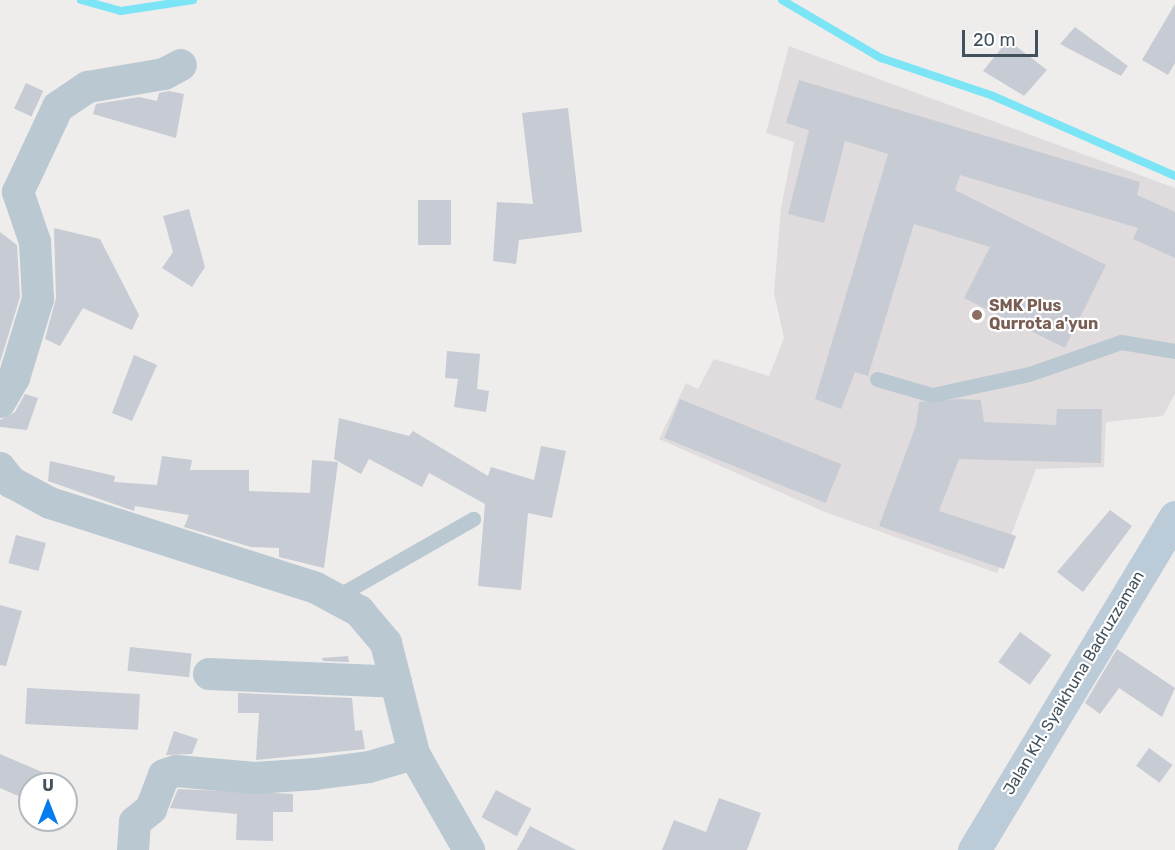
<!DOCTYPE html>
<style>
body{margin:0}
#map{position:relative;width:1175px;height:850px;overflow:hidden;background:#efecec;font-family:Rubik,sans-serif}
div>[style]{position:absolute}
.education>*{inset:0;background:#e0dcde}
.stream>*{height:8px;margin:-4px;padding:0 4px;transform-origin:4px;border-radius:4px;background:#7be4f5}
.building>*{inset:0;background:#c7cbd3;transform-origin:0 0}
.lane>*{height:15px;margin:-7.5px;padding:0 7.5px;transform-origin:7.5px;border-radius:7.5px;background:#bac8d1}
.street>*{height:32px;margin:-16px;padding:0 16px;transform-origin:16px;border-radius:16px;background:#bac8d1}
.secondary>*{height:33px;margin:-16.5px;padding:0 16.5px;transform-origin:16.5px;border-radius:16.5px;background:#bccbd8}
.dots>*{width:16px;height:16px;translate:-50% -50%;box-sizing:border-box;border:3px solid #fff;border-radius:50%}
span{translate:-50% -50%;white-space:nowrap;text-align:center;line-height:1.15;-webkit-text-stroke:4.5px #fff;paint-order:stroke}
.education-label{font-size:16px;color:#785e54;font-weight:700}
.left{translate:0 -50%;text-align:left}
.street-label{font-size:16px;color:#42515b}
.north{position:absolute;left:18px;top:772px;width:60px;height:60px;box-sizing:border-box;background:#fff;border:2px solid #b3b9bd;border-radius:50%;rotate:0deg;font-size:16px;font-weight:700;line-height:24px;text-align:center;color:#42515b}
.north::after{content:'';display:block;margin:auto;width:21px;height:27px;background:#057bf0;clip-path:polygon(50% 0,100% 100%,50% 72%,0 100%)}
.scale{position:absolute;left:962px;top:30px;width:76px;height:27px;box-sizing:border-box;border:3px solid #42515b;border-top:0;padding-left:8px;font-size:18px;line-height:21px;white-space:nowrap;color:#42515b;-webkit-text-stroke:4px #fff;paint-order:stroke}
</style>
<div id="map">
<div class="education">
<div style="clip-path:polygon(789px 46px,1175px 188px,1175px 394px,1163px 416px,1106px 422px,1104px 467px,1036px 469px,997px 573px,825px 512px,659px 439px,686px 383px,698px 389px,714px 359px,769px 376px,784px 338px,774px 293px,781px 208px,794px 142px,766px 133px)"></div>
</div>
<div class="stream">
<div style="left:81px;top:0;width:41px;rotate:15.4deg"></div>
<div style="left:121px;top:11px;width:73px;rotate:-8.7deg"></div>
<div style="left:782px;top:0;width:115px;rotate:30.4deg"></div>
<div style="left:881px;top:58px;width:118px;rotate:18.7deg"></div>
<div style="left:993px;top:96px;width:199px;rotate:23.7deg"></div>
</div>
<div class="building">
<div style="clip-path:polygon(1175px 4px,1175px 63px,1168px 75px,1142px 60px)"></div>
<div style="clip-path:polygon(1075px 27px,1128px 66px,1121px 76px,1060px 44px)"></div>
<div style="clip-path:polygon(1008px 40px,1047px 70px,1024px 96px,983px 71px)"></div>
<div style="clip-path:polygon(799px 80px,1140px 182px,1137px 195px,1175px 212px,1175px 258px,1133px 239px,1138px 228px,960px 175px,955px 190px,1106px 265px,1065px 348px,964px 298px,990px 247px,914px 224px,868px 376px,855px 372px,841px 409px,815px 399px,888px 154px,845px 141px,824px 223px,788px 214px,809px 130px,786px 123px)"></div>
<div style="left:26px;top:83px;width:19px;height:28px;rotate:25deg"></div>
<div style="clip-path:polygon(169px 91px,184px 94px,176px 138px,93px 114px,96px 104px,139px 97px,157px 101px,159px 93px)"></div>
<div style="clip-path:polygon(568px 108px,582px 232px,519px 240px,516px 264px,493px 261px,497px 202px,533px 204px,522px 113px)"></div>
<div style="left:418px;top:200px;width:33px;height:45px"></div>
<div style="clip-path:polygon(189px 209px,205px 267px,192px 287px,162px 268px,173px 252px,163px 216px)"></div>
<div style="clip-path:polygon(54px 228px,100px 239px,139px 315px,132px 330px,83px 308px,60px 346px,45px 339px,56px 298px)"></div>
<div style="clip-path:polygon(0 232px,17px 245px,20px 297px,0 362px)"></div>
<div style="clip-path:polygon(447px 351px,480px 354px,477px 389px,489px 391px,486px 412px,454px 407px,458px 379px,445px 378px)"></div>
<div style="clip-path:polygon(134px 355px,157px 365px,132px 421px,112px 413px)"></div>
<div style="clip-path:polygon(25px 394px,38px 398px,27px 430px,0 427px,0 420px,15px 412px)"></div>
<div style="left:680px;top:399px;width:174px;height:42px;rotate:22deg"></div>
<div style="clip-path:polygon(959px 399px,981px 400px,984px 422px,1056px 425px,1057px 409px,1102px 409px,1101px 463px,959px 459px,939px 511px,1016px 536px,1004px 569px,879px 526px,916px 425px,919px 402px)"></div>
<div style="clip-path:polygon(339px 418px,409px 436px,413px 431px,488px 476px,491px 467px,534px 480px,541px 446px,566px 451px,552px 518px,528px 513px,521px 590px,478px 586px,485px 504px,429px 473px,422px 487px,369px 459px,361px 474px,334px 459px)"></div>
<div style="clip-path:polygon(162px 456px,192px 460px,190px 470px,249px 470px,249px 491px,310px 493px,312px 460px,338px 462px,324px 568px,279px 557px,279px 548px,251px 547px,184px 527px,189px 515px,135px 506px,134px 511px,48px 481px,50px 461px,115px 476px,114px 482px,157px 485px)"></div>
<div style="clip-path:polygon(1110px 510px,1132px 526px,1083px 592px,1057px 572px)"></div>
<div style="left:16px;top:535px;width:31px;height:29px;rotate:15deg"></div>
<div style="clip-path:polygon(0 605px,22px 611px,6px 666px,0 665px)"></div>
<div style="left:1020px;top:632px;width:39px;height:37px;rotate:36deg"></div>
<div style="left:130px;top:647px;width:62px;height:24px;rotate:6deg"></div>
<div style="clip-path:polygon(1117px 649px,1175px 688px,1162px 717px,1119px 688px,1100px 714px,1085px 703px)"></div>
<div style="clip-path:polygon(348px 656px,349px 662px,323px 661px,322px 658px)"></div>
<div style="left:27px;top:688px;width:113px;height:36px;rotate:3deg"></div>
<div style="clip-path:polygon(238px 693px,352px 698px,355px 731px,362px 730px,365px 749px,256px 760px,259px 713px,238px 713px)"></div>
<div style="clip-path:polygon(174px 731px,198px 739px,192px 754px,166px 755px)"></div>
<div style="left:1149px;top:748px;width:29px;height:22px;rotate:36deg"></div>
<div style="clip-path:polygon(0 754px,70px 784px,30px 784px,30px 801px,0 788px)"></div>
<div style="clip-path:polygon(178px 789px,293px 794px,293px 812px,273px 812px,273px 841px,236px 840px,237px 814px,170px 808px)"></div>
<div style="left:496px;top:790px;width:40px;height:31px;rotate:28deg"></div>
<div style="clip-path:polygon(719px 798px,761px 813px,747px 850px,662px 850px,674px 820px,706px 832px)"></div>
<div style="clip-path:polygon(530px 826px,576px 850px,517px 850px)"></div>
</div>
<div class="lane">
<div style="left:877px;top:379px;width:57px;rotate:16.2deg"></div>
<div style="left:932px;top:395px;width:99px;rotate:-12.2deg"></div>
<div style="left:1029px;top:374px;width:97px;rotate:-19.2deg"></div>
<div style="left:1121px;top:342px;width:55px;rotate:9.5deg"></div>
<div style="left:336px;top:597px;width:158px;rotate:-29.7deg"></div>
</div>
<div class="street">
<div style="left:0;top:402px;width:28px;rotate:-60deg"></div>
<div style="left:14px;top:378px;width:83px;rotate:-73.1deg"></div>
<div style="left:38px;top:299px;width:57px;rotate:-93deg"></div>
<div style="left:35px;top:242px;width:53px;rotate:-108.8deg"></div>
<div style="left:18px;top:192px;width:94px;rotate:-64.8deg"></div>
<div style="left:58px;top:107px;width:36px;rotate:-34deg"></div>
<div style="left:88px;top:87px;width:77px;rotate:-9.7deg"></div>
<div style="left:164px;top:74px;width:19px;rotate:-28deg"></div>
<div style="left:0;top:468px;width:18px;rotate:52deg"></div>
<div style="left:11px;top:482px;width:44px;rotate:28.3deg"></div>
<div style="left:50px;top:503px;width:279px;rotate:17.7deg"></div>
<div style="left:316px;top:588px;width:49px;rotate:28.1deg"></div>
<div style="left:359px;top:611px;width:42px;rotate:49.8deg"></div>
<div style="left:386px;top:643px;width:114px;rotate:75.8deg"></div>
<div style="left:414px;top:754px;width:111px;rotate:60.2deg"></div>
<div style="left:209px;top:674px;width:187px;rotate:2.4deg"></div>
<div style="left:133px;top:850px;width:28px;rotate:-86deg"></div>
<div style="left:135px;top:822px;width:21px;rotate:-39deg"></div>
<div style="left:151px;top:809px;width:36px;rotate:-69deg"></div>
<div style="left:164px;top:775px;width:13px;rotate:-18deg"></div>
<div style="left:176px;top:771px;width:79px;rotate:5.1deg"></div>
<div style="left:255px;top:778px;width:60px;rotate:-3.8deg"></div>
<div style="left:315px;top:774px;width:54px;rotate:-7.4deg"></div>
<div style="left:369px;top:767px;width:47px;rotate:-16.1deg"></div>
</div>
<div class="secondary">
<div style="left:974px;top:850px;width:389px;rotate:-58.9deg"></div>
</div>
<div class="dots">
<div style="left:977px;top:315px;background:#8d6e63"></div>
</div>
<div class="education-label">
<span class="left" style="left:989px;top:315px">SMK Plus<br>Qurrota a'yun</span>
</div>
<div class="street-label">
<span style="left:1074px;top:683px;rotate:-59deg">Jalan KH. Syaikhuna Badruzzaman</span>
</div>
<div class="north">U</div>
<div class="scale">20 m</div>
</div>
